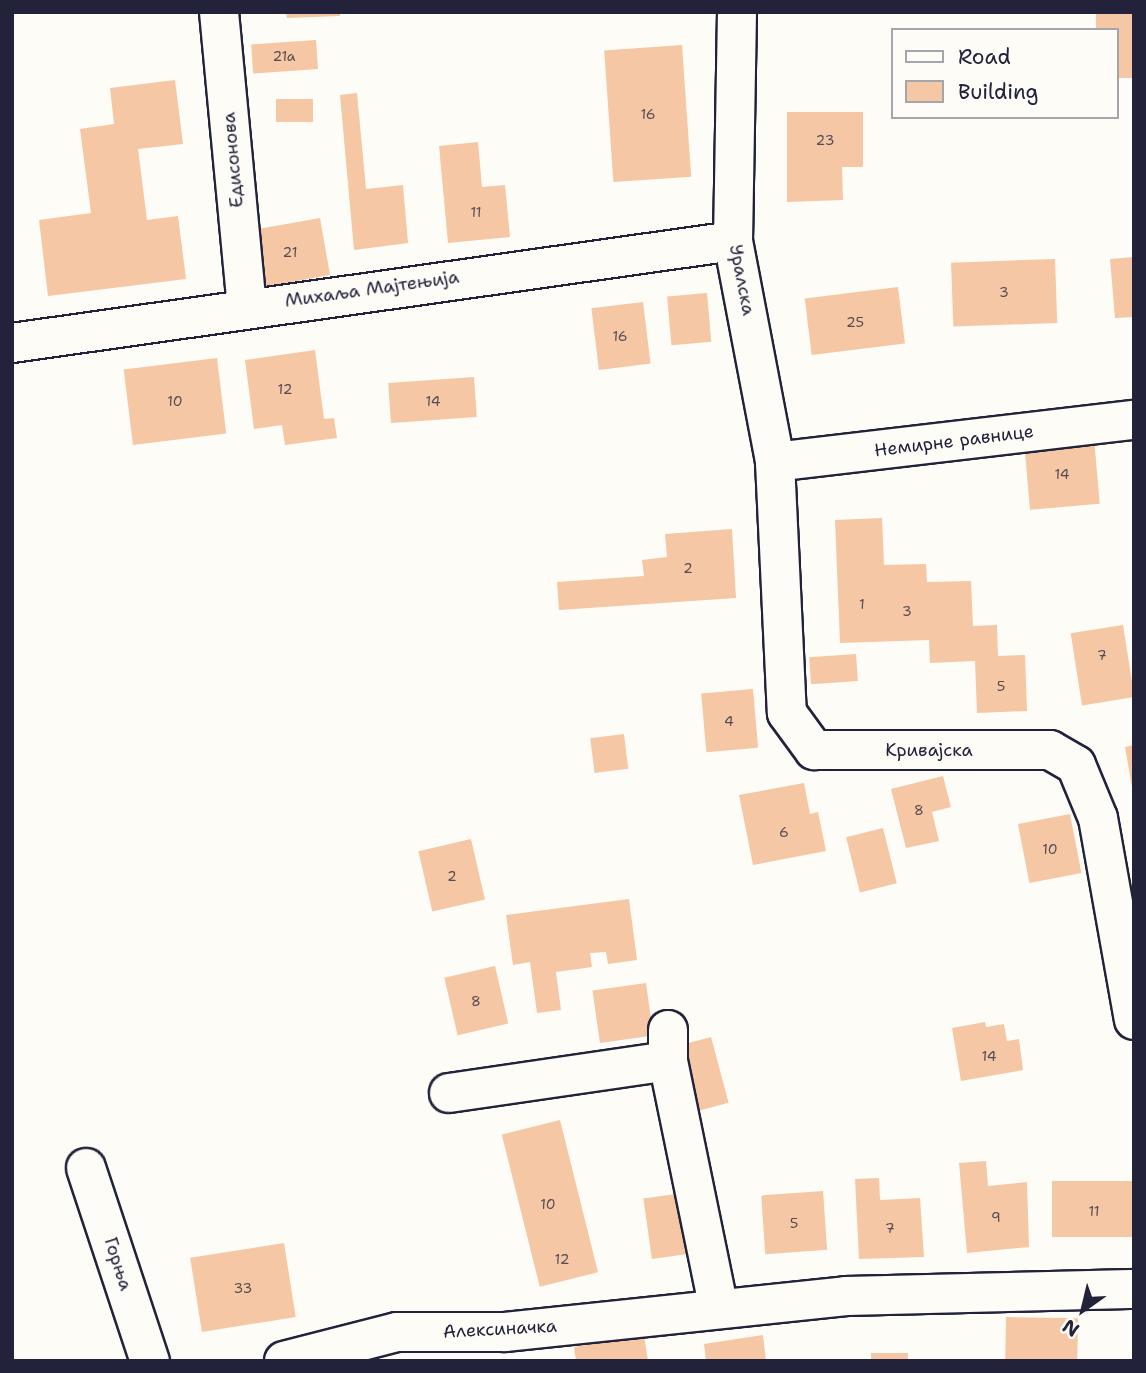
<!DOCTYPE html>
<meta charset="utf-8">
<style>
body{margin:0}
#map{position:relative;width:1146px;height:1373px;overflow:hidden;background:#fdfcf7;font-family:"Shantell Sans",sans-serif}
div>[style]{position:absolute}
.building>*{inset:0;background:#f5c7a4;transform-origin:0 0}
.roads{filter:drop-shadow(2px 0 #22223b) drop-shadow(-2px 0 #22223b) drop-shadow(0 2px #22223b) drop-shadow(0 -2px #22223b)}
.street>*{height:38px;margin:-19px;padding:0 19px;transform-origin:19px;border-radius:19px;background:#fdfcf7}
span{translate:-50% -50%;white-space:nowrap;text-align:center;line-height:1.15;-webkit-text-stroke:5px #fdfcf7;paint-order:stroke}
.number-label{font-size:14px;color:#574b55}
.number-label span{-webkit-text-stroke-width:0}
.street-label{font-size:18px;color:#22223b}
.frame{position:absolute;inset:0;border:14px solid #22223b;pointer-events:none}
.legend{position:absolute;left:891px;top:28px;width:228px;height:91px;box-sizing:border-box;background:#fdfcf7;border:2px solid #a5a5ac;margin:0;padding:9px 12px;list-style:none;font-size:21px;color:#22223b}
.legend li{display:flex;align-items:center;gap:14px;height:35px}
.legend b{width:35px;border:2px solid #a5a5ac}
.north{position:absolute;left:1048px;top:1275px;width:70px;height:70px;-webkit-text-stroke:5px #fdfcf7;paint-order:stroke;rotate:214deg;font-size:19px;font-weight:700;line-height:28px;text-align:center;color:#22223b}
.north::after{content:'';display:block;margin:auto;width:24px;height:32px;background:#22223b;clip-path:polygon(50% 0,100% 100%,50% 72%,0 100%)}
</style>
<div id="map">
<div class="building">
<div style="clip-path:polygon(286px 12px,340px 12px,340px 16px,287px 18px)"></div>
<div style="clip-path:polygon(1096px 12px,1134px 12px,1134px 78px,1116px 78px,1116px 30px,1096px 30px)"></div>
<div style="left:316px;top:40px;width:29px;height:65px;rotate:86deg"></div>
<div style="left:682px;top:45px;width:132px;height:78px;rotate:86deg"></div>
<div style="clip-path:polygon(175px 80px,183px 144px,138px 149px,147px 220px,178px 216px,186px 279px,48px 296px,39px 220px,91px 213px,80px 129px,114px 124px,110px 88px)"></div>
<div style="clip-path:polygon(357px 93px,366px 189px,403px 185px,408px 243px,354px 250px,340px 95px)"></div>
<div style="left:276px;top:99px;width:37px;height:23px"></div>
<div style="clip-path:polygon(787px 112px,863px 112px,863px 167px,842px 167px,843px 200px,787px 202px)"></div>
<div style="clip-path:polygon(478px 142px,482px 187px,505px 185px,510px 237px,448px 243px,439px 146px)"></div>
<div style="left:320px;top:218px;width:58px;height:71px;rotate:80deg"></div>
<div style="clip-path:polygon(1134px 257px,1134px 317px,1115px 318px,1110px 259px)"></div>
<div style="left:1055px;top:259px;width:64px;height:104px;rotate:88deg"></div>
<div style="left:898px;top:287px;width:57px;height:94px;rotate:83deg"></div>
<div style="left:707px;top:293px;width:49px;height:40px;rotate:85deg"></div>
<div style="left:643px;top:302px;width:62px;height:52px;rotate:83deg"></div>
<div style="clip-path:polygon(315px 350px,324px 419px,334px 418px,337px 438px,285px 445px,282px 425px,254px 429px,245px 360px)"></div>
<div style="left:217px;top:358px;width:76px;height:94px;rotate:83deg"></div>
<div style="left:474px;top:377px;width:40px;height:86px;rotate:86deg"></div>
<div style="left:1094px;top:438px;width:66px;height:70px;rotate:85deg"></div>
<div style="clip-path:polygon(882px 518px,884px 565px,926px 564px,927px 582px,971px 581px,973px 626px,997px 625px,998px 656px,1025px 655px,1027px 711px,977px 713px,975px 661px,930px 663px,929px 640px,840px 643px,835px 520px)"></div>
<div style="clip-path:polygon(732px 529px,736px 598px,559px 610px,557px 582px,644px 576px,642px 560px,667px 557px,665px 534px)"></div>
<div style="left:1123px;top:625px;width:73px;height:53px;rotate:81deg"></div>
<div style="left:856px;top:654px;width:27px;height:47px;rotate:86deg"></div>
<div style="left:753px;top:689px;width:59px;height:52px;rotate:85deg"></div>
<div style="left:624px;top:734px;width:35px;height:34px;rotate:83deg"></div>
<div style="clip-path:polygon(1134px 745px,1134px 787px,1132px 787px,1125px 747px)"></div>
<div style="clip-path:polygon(943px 776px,951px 807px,932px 812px,939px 841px,906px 848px,891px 789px)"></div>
<div style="clip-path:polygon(804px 783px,810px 814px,818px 812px,826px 851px,753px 865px,739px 795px)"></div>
<div style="left:1070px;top:814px;width:60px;height:53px;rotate:79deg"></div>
<div style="left:883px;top:828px;width:57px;height:38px;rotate:76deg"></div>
<div style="left:471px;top:839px;width:62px;height:54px;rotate:77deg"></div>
<div style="clip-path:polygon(629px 899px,637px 960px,608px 964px,606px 952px,590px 953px,592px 967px,556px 972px,561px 1010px,537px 1013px,530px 962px,513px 965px,506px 915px)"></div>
<div style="left:495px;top:966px;width:59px;height:52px;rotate:77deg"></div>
<div style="left:646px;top:983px;width:53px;height:54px;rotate:82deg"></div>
<div style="clip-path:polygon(985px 1022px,986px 1027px,1004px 1024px,1007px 1041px,1019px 1039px,1023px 1070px,961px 1081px,952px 1028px)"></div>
<div style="left:711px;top:1037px;width:68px;height:33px;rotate:75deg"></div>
<div style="left:560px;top:1120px;width:157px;height:60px;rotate:76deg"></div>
<div style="clip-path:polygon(986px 1161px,988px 1186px,1027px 1182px,1029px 1247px,967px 1253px,959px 1163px)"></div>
<div style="clip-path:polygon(879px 1178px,880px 1200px,920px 1198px,924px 1257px,859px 1259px,855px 1179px)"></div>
<div style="left:1134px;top:1181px;width:56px;height:82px;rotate:90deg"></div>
<div style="left:823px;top:1191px;width:59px;height:62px;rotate:86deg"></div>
<div style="left:683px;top:1193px;width:61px;height:40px;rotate:82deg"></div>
<div style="left:284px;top:1243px;width:75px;height:95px;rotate:81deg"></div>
<div style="left:1006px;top:1317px;width:72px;height:44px;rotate:1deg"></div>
<div style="clip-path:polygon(763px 1335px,766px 1361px,706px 1361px,704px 1344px)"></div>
<div style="clip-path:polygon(644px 1336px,648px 1361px,576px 1361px,574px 1347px)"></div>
<div style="left:908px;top:1353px;width:8px;height:37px;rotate:90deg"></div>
</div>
<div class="roads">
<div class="street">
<div style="left:219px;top:12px;width:296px;rotate:84.6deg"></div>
<div style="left:737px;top:12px;width:229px;rotate:91deg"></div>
<div style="left:733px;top:241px;width:225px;rotate:79.2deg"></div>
<div style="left:775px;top:462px;width:251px;rotate:87.3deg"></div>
<div style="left:787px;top:713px;width:46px;rotate:53.9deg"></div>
<div style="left:814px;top:750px;width:236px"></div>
<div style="left:1050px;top:750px;width:30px;rotate:30deg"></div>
<div style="left:1076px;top:765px;width:57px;rotate:67.5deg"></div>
<div style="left:1098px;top:818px;width:205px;rotate:79.9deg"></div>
<div style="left:12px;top:343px;width:728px;rotate:-8.05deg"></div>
<div style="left:775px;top:462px;width:361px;rotate:-6.7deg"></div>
<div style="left:668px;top:1030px;width:31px;rotate:90deg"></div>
<div style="left:668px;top:1061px;width:253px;rotate:78.4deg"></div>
<div style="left:449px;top:1093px;width:221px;rotate:-8.3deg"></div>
<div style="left:86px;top:1168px;width:203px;rotate:71.7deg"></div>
<div style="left:284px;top:1361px;width:117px;rotate:-14.4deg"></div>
<div style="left:397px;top:1332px;width:108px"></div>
<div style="left:505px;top:1332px;width:343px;rotate:-6deg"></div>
<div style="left:846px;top:1296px;width:288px;rotate:-1.4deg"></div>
</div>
</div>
<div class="number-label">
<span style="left:284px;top:56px">21a</span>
<span style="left:648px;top:114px">16</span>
<span style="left:825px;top:140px">23</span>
<span style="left:476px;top:212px">11</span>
<span style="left:290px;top:252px">21</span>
<span style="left:1004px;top:292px">3</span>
<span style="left:855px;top:322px">25</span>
<span style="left:620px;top:336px">16</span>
<span style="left:285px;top:389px">12</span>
<span style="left:175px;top:401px">10</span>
<span style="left:433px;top:401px">14</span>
<span style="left:1062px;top:474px">14</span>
<span style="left:688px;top:568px">2</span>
<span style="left:862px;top:604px">1</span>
<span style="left:907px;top:611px">3</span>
<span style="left:1102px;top:655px">7</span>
<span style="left:1001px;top:686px">5</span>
<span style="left:729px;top:721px">4</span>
<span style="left:919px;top:810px">8</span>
<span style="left:784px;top:832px">6</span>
<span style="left:1050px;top:849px">10</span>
<span style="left:452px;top:876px">2</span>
<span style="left:476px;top:1001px">8</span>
<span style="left:989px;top:1056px">14</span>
<span style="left:548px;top:1204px">10</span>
<span style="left:1094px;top:1211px">11</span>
<span style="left:996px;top:1217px">9</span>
<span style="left:794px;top:1223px">5</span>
<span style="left:890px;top:1228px">7</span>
<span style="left:562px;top:1259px">12</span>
<span style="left:243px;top:1288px">33</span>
</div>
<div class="street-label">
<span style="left:233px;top:160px;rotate:-95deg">Едисонова</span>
<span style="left:742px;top:280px;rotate:79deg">Уралска</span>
<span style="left:372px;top:289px;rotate:-8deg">Михаља Мајтењија</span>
<span style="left:954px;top:441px;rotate:-7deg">Немирне равнице</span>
<span style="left:929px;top:750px">Кривајска</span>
<span style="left:118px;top:1264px;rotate:72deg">Горња</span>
<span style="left:500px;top:1329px;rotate:-3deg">Алексиначка</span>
</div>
<div class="frame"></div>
<ul class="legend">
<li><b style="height:9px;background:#fdfcf7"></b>Road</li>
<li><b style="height:19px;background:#f5c7a4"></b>Building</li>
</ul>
<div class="north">N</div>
</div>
